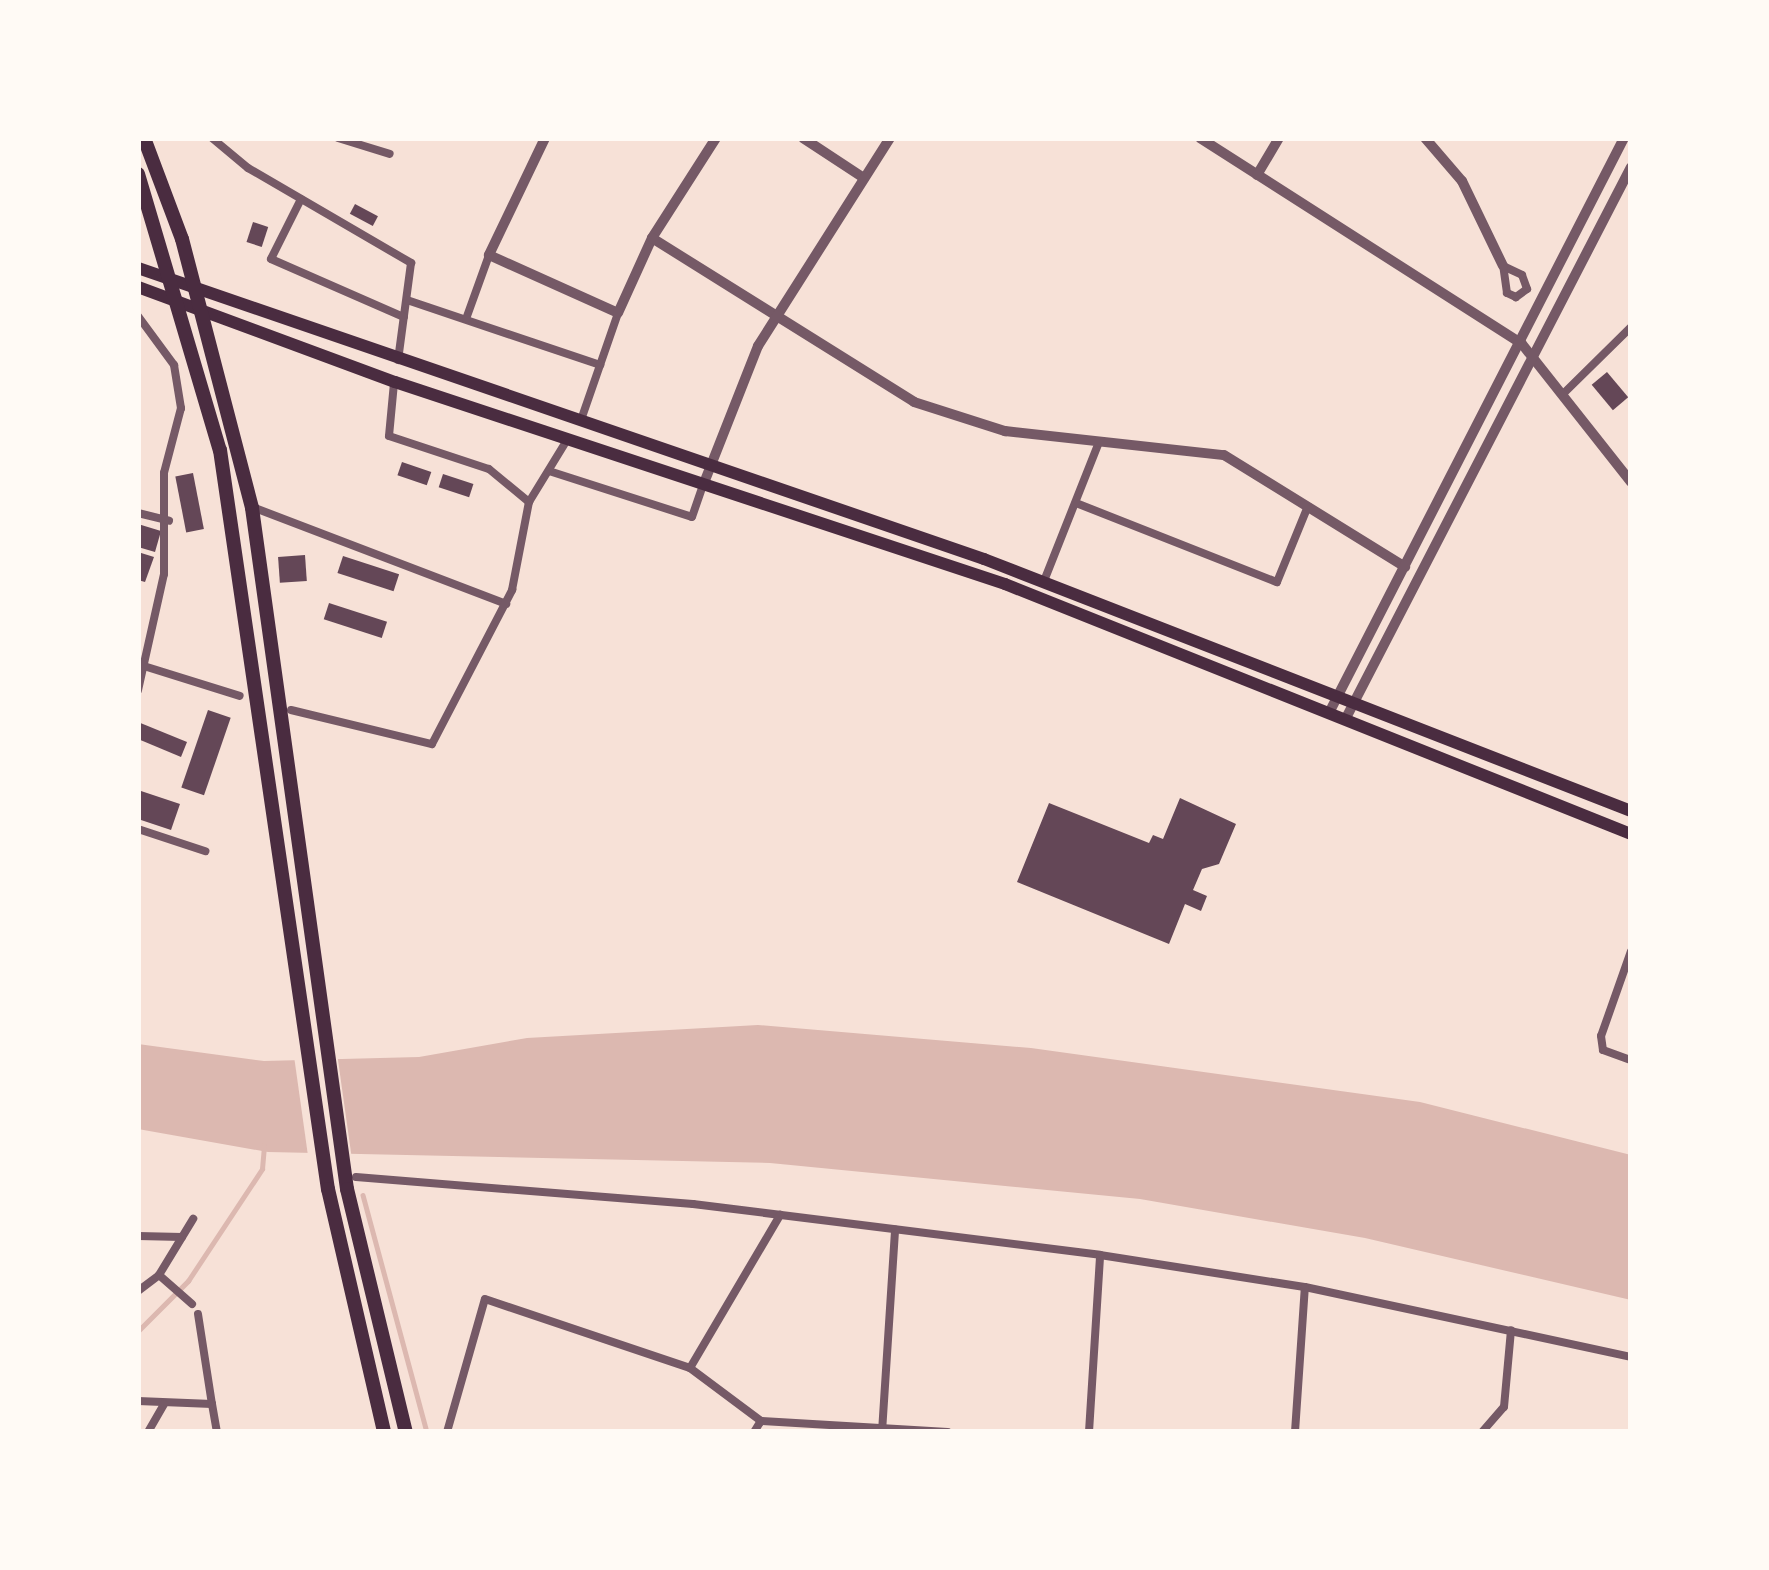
<!DOCTYPE html>
<style>
body{margin:0}
#map{position:relative;width:1769px;height:1570px;overflow:hidden;background:#f7e1d7;font-family:"PT Sans",sans-serif}
div>[style]{position:absolute}
.water>*{inset:0;background:#dcb8b0}
.pier>*{inset:0;background:#f7e1d7;transform-origin:0 0}
.stream>*{height:4.5px;margin:-2.25px;padding:0 2.25px;transform-origin:2.25px;border-radius:2.25px;background:#dcb8b0}
.building>*{inset:0;background:#644757;transform-origin:0 0}
.minor>*{height:8px;margin:-4px;padding:0 4px;transform-origin:4px;border-radius:4px;background:#755966}
.tertiary>*{height:10px;margin:-5px;padding:0 5px;transform-origin:5px;border-radius:5px;background:#755966}
.primary>*{height:12px;margin:-6px;padding:0 6px;transform-origin:6px;border-radius:6px;background:#4a2c40}
.trunk>*{height:14px;margin:-7px;padding:0 7px;transform-origin:7px;border-radius:7px;background:#4a2c40}
span{translate:-50% -50%;white-space:nowrap;text-align:center;line-height:1.15;-webkit-text-stroke:10px #fffaf5;paint-order:stroke}
.frame{position:absolute;inset:0;border:141px solid #fffaf5;pointer-events:none}
</style>
<div id="map">
<div class="water">
<div style="clip-path:polygon(758px 1025px,1031px 1048px,1420px 1102px,1631px 1155px,1631px 1300px,1365px 1238px,1140px 1199px,770px 1163px,268px 1152px,138px 1129px,138px 1044px,264px 1061px,419px 1057px,527px 1038px)"></div>
</div>
<div class="pier">
<div style="left:337px;top:1053px;width:104px;height:43px;rotate:82deg"></div>
</div>
<div class="stream">
<div style="left:363px;top:1195px;width:245px;rotate:74.9deg"></div>
<div style="left:138px;top:1331px;width:71px;rotate:-45deg"></div>
<div style="left:188px;top:1281px;width:134px;rotate:-56.5deg"></div>
<div style="left:262px;top:1169px;width:23px;rotate:-85deg"></div>
</div>
<div class="building">
<div style="left:355px;top:204px;width:26px;height:11px;rotate:28deg"></div>
<div style="left:253px;top:222px;width:16px;height:21px;rotate:18deg"></div>
<div style="left:1607px;top:372px;width:33px;height:20px;rotate:50deg"></div>
<div style="left:402px;top:462px;width:31px;height:14px;rotate:19deg"></div>
<div style="left:193px;top:473px;width:57px;height:18px;rotate:79deg"></div>
<div style="left:443px;top:474px;width:32px;height:14px;rotate:18deg"></div>
<div style="clip-path:polygon(138px 524px,161px 531px,155px 552px,138px 547px)"></div>
<div style="clip-path:polygon(138px 552px,154px 557px,145px 582px,138px 580px)"></div>
<div style="left:305px;top:555px;width:26px;height:27px;rotate:86deg"></div>
<div style="left:343px;top:556px;width:59px;height:18px;rotate:18deg"></div>
<div style="left:329px;top:603px;width:61px;height:17px;rotate:18deg"></div>
<div style="left:208px;top:710px;width:24px;height:82px;rotate:19deg"></div>
<div style="clip-path:polygon(138px 722px,187px 742px,181px 757px,138px 739px)"></div>
<div style="clip-path:polygon(138px 790px,180px 804px,171px 830px,138px 819px)"></div>
<div style="clip-path:polygon(1180px 798px,1236px 824px,1219px 864px,1202px 869px,1193px 890px,1207px 896px,1201px 911px,1185px 904px,1169px 944px,1017px 882px,1049px 803px,1149px 843px,1153px 835px,1163px 839px)"></div>
</div>
<div class="minor">
<div style="left:212px;top:138px;width:47px;rotate:39.8deg"></div>
<div style="left:248px;top:168px;width:189px;rotate:30.2deg"></div>
<div style="left:411px;top:263px;width:98px;rotate:97.6deg"></div>
<div style="left:338px;top:138px;width:54px;rotate:17.1deg"></div>
<div style="left:301px;top:199px;width:67px;rotate:116.6deg"></div>
<div style="left:271px;top:259px;width:145px;rotate:23.6deg"></div>
<div style="left:1503px;top:266px;width:21px;rotate:25deg"></div>
<div style="left:1522px;top:275px;width:15px;rotate:70deg"></div>
<div style="left:1527px;top:289px;width:14px;rotate:144deg"></div>
<div style="left:1516px;top:297px;width:10px;rotate:-156deg"></div>
<div style="left:1507px;top:293px;width:27px;rotate:-98deg"></div>
<div style="left:407px;top:300px;width:204px;rotate:18.6deg"></div>
<div style="left:138px;top:316px;width:61px;rotate:53.7deg"></div>
<div style="left:174px;top:365px;width:44px;rotate:80.8deg"></div>
<div style="left:181px;top:408px;width:67px;rotate:104.7deg"></div>
<div style="left:164px;top:473px;width:101px;rotate:90deg"></div>
<div style="left:164px;top:574px;width:119px;rotate:102.6deg"></div>
<div style="left:466px;top:319px;width:68px;rotate:-70.2deg"></div>
<div style="left:394px;top:383px;width:53px;rotate:95.4deg"></div>
<div style="left:389px;top:436px;width:105px;rotate:18.3deg"></div>
<div style="left:489px;top:469px;width:52px;rotate:39.5deg"></div>
<div style="left:1563px;top:394px;width:95px;rotate:-44.6deg"></div>
<div style="left:581px;top:420px;width:113px;rotate:-70.9deg"></div>
<div style="left:549px;top:471px;width:150px;rotate:17.8deg"></div>
<div style="left:692px;top:517px;width:34px;rotate:-71deg"></div>
<div style="left:1076px;top:503px;width:216px;rotate:21.5deg"></div>
<div style="left:1277px;top:582px;width:82px;rotate:-67.8deg"></div>
<div style="left:255px;top:508px;width:269px;rotate:20.9deg"></div>
<div style="left:138px;top:513px;width:32px;rotate:14deg"></div>
<div style="left:1044px;top:581px;width:149px;rotate:-68.4deg"></div>
<div style="left:147px;top:667px;width:97px;rotate:17.3deg"></div>
<div style="left:291px;top:710px;width:145px;rotate:13.6deg"></div>
<div style="left:432px;top:744px;width:174px;rotate:-62.5deg"></div>
<div style="left:512px;top:590px;width:90px;rotate:-79.1deg"></div>
<div style="left:529px;top:502px;width:73px;rotate:-58.5deg"></div>
<div style="left:138px;top:829px;width:71px;rotate:18.2deg"></div>
<div style="left:1631px;top:951px;width:90px;rotate:109.4deg"></div>
<div style="left:1601px;top:1036px;width:14px;rotate:82deg"></div>
<div style="left:1603px;top:1050px;width:30px;rotate:20deg"></div>
<div style="left:356px;top:1177px;width:338px;rotate:4.6deg"></div>
<div style="left:693px;top:1204px;width:410px;rotate:7.1deg"></div>
<div style="left:1100px;top:1255px;width:207px;rotate:8.9deg"></div>
<div style="left:1305px;top:1287px;width:333px;rotate:12.1deg"></div>
<div style="left:138px;top:1236px;width:44px;rotate:1.3deg"></div>
<div style="left:159px;top:1275px;width:44px;rotate:41.3deg"></div>
<div style="left:138px;top:1291px;width:26px;rotate:-37deg"></div>
<div style="left:159px;top:1275px;width:66px;rotate:-58.7deg"></div>
<div style="left:198px;top:1314px;width:91px;rotate:81.2deg"></div>
<div style="left:690px;top:1368px;width:178px;rotate:-59.5deg"></div>
<div style="left:138px;top:1401px;width:74px;rotate:2.3deg"></div>
<div style="left:212px;top:1404px;width:28px;rotate:80deg"></div>
<div style="left:148px;top:1432px;width:32px;rotate:-60deg"></div>
<div style="left:447px;top:1432px;width:138px;rotate:-74.1deg"></div>
<div style="left:485px;top:1299px;width:216px;rotate:18.6deg"></div>
<div style="left:690px;top:1368px;width:89px;rotate:36.7deg"></div>
<div style="left:754px;top:1432px;width:13px;rotate:-58deg"></div>
<div style="left:761px;top:1421px;width:187px;rotate:3.4deg"></div>
<div style="left:882px;top:1432px;width:203px;rotate:-86.3deg"></div>
<div style="left:1089px;top:1432px;width:177px;rotate:-86.4deg"></div>
<div style="left:1295px;top:1432px;width:145px;rotate:-86.1deg"></div>
<div style="left:1482px;top:1432px;width:33px;rotate:-49deg"></div>
<div style="left:1504px;top:1407px;width:77px;rotate:-84.8deg"></div>
</div>
<div class="tertiary">
<div style="left:545px;top:138px;width:130px;rotate:115.6deg"></div>
<div style="left:489px;top:255px;width:141px;rotate:24.2deg"></div>
<div style="left:618px;top:313px;width:82px;rotate:-65.6deg"></div>
<div style="left:652px;top:238px;width:119px;rotate:-57.4deg"></div>
<div style="left:803px;top:138px;width:73px;rotate:33.3deg"></div>
<div style="left:1200px;top:138px;width:382px;rotate:32.6deg"></div>
<div style="left:1522px;top:344px;width:176px;rotate:51.7deg"></div>
<div style="left:1425px;top:138px;width:57px;rotate:49.3deg"></div>
<div style="left:1462px;top:181px;width:94px;rotate:64.2deg"></div>
<div style="left:1257px;top:175px;width:43px;rotate:-59.3deg"></div>
<div style="left:652px;top:238px;width:309px;rotate:32deg"></div>
<div style="left:914px;top:402px;width:96px;rotate:17.7deg"></div>
<div style="left:1005px;top:431px;width:220px;rotate:6.3deg"></div>
<div style="left:1224px;top:455px;width:213px;rotate:31.7deg"></div>
<div style="left:704px;top:483px;width:147px;rotate:-68.5deg"></div>
<div style="left:758px;top:346px;width:246px;rotate:-57.6deg"></div>
<div style="left:1330px;top:711px;width:644px;rotate:-62.84deg"></div>
<div style="left:1346px;top:718px;width:620px;rotate:-62.65deg"></div>
</div>
<div class="primary">
<div style="left:138px;top:268px;width:895px;rotate:18.98deg"></div>
<div style="left:984px;top:559px;width:694px;rotate:21.28deg"></div>
<div style="left:138px;top:287px;width:274px;rotate:20.3deg"></div>
<div style="left:395px;top:382px;width:643px;rotate:18.32deg"></div>
<div style="left:1005px;top:584px;width:674px;rotate:21.77deg"></div>
</div>
<div class="trunk">
<div style="left:144px;top:138px;width:108px;rotate:69.4deg"></div>
<div style="left:182px;top:239px;width:278px;rotate:75.4deg"></div>
<div style="left:252px;top:508px;width:688px;rotate:82.06deg"></div>
<div style="left:347px;top:1189px;width:250px;rotate:76.4deg"></div>
<div style="left:138px;top:174px;width:288px;rotate:73.5deg"></div>
<div style="left:220px;top:450px;width:747px;rotate:81.69deg"></div>
<div style="left:328px;top:1189px;width:249px;rotate:77deg"></div>
</div>
<div class="frame"></div>
</div>
